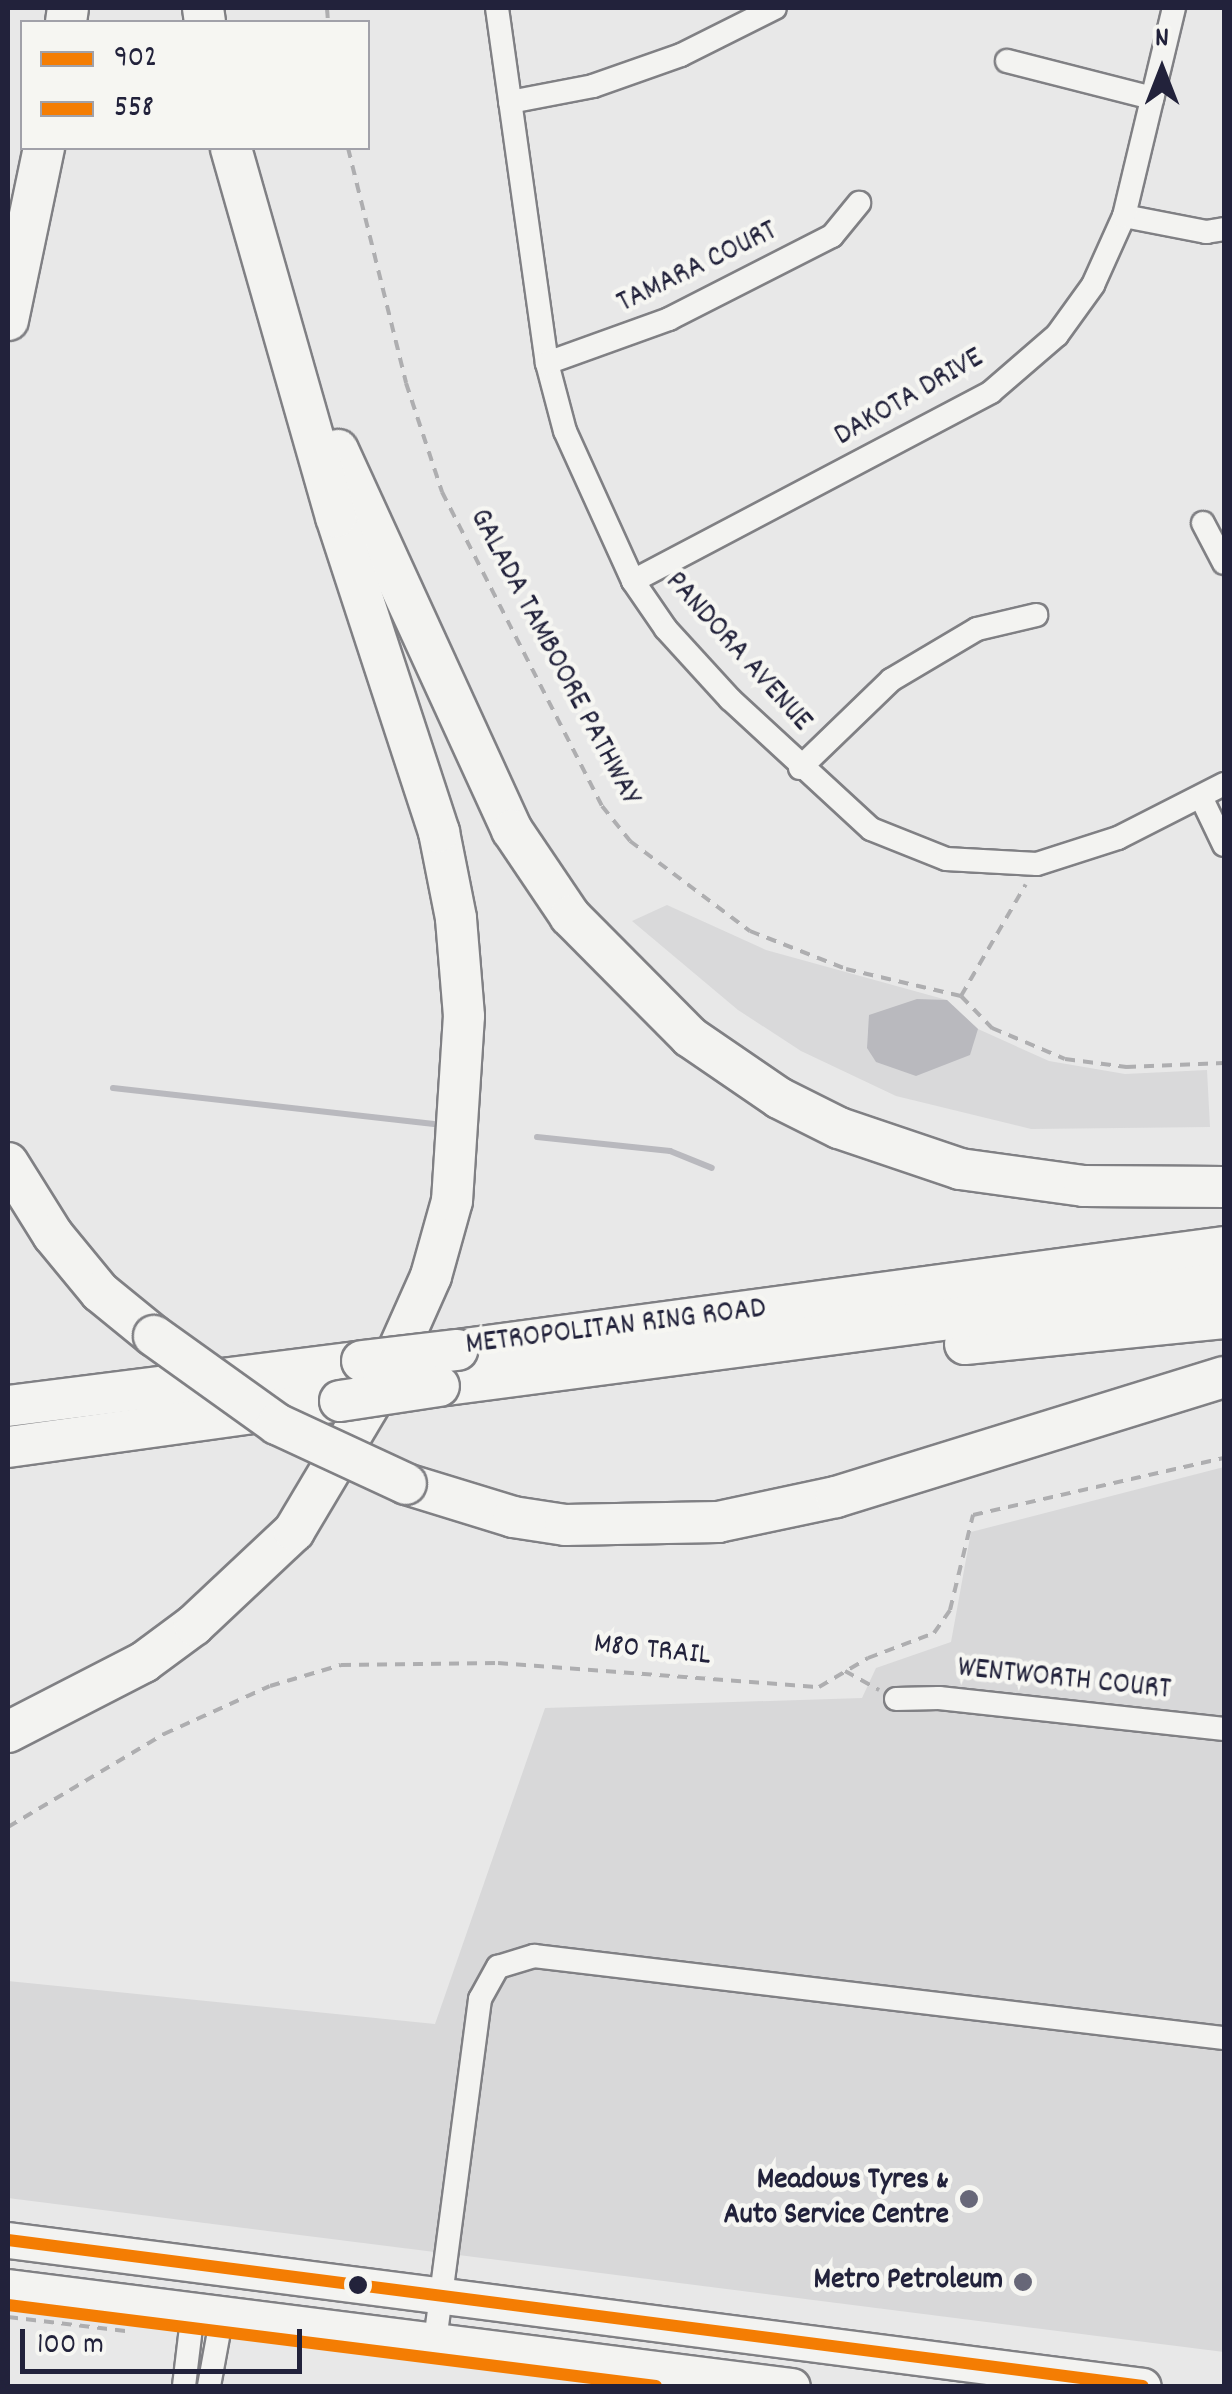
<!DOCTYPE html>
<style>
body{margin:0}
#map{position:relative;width:1232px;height:2394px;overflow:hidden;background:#e8e8e8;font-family:Dekko,sans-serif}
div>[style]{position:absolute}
.built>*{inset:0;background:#d8d8d9}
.green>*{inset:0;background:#d9d9da}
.water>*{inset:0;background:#b9b9be}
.stream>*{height:6px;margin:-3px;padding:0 3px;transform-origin:3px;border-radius:3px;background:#b9b9be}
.path>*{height:4px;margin-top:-2px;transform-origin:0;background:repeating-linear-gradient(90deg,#aeaeb0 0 10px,transparent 0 18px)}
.roads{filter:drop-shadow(2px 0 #808084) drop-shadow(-2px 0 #808084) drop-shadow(0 2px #808084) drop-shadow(0 -2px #808084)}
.minor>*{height:22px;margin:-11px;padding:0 11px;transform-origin:11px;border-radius:11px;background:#f3f3f1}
.primary>*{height:35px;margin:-17.5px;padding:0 17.5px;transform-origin:17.5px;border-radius:17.5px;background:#f3f3f1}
.motorway>*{height:40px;margin:-20px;padding:0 20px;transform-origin:20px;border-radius:20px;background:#f3f3f1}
.bridges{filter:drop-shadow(2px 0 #808084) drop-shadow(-2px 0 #808084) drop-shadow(0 2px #808084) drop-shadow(0 -2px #808084)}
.motorway-bridge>*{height:40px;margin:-20px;padding:0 20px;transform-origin:20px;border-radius:20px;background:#f3f3f1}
.bus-1>*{height:12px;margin:-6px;padding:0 6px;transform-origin:6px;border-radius:6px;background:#f47d03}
.bus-2>*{height:12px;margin:-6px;padding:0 6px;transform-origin:6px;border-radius:6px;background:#f47d03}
.dots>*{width:28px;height:28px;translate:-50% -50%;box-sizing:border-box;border:5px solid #f6f6f2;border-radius:50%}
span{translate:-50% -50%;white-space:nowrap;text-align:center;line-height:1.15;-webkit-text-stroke:9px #f6f6f2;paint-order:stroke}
.street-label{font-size:30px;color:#22223b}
.poi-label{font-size:30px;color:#22223b;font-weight:700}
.right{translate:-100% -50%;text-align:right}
.frame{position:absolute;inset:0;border:10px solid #22223b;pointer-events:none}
.legend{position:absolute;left:20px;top:20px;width:350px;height:130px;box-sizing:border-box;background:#f6f6f2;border:2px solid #a1a1a9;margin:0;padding:12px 18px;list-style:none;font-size:30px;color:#22223b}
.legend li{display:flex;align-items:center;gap:20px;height:50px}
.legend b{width:50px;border:2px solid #a1a1a9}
.north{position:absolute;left:1112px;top:20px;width:100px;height:100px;-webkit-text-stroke:8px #f6f6f2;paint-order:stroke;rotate:0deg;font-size:28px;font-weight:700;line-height:40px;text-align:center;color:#22223b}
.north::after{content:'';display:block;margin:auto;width:35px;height:45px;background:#22223b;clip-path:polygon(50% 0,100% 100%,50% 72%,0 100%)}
.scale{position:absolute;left:20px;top:2329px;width:282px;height:45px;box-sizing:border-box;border:5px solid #22223b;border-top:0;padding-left:12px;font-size:30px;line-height:35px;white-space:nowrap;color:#22223b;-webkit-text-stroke:8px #f6f6f2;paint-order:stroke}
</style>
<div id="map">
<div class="built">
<div style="clip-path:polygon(1224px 1467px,1224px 2352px,8px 2198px,8px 1981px,435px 2024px,545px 1708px,862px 1698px,876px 1668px,951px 1642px,971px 1532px)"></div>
</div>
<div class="green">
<div style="clip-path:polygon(667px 905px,766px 950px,947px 1000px,978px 1029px,1049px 1061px,1125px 1074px,1207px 1070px,1210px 1127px,1031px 1129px,896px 1096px,801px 1051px,738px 1010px,632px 921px)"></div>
</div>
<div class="water">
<div style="clip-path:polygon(917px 999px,947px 1000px,978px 1029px,970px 1055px,916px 1076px,876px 1062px,867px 1048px,869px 1015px)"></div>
</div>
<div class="stream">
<div style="left:113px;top:1088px;width:323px;rotate:6.4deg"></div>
<div style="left:537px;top:1137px;width:134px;rotate:6deg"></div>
<div style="left:670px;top:1151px;width:45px;rotate:22deg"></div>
</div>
<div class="path">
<div style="left:327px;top:8px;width:14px;rotate:86deg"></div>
<div style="left:348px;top:148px;width:242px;rotate:76.1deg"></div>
<div style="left:406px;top:383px;width:115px;rotate:71.7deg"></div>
<div style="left:442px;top:492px;width:352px;rotate:63deg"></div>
<div style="left:602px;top:806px;width:45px;rotate:51.3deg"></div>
<div style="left:630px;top:841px;width:150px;rotate:36.9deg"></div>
<div style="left:750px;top:931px;width:103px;rotate:21.6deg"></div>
<div style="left:846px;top:969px;width:118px;rotate:13.2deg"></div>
<div style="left:961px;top:996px;width:45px;rotate:45.9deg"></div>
<div style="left:992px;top:1028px;width:79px;rotate:23deg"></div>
<div style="left:1065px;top:1059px;width:62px;rotate:7.5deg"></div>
<div style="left:1126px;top:1067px;width:98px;rotate:-2.3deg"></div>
<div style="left:961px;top:996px;width:129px;rotate:-59.9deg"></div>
<div style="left:845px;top:1671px;width:39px;rotate:29deg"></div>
<div style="left:8px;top:1827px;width:182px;rotate:-30.8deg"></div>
<div style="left:164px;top:1734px;width:116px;rotate:-24.4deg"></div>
<div style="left:270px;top:1686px;width:74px;rotate:-16.5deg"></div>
<div style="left:341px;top:1665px;width:157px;rotate:-0.7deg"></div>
<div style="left:498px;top:1663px;width:322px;rotate:4.3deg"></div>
<div style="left:819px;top:1687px;width:57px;rotate:-30.6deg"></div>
<div style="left:868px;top:1658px;width:71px;rotate:-20.7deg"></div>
<div style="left:934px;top:1633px;width:28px;rotate:-55deg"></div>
<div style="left:950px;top:1610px;width:98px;rotate:-76.4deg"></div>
<div style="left:973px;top:1515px;width:257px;rotate:-12.8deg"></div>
<div style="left:8px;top:2317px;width:118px;rotate:6.8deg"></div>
</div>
<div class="roads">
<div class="minor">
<div style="left:497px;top:8px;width:359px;rotate:82deg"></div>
<div style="left:547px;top:363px;width:70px;rotate:75.2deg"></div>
<div style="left:565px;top:431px;width:165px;rotate:65.6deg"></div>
<div style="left:633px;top:581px;width:58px;rotate:55.5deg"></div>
<div style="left:666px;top:629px;width:95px;rotate:47.6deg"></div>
<div style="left:730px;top:699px;width:192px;rotate:42.7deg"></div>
<div style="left:871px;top:829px;width:81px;rotate:21.8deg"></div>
<div style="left:946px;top:859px;width:91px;rotate:3.1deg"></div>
<div style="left:1037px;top:864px;width:85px;rotate:-17.8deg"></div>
<div style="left:1118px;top:838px;width:119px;rotate:-27deg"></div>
<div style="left:1007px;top:61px;width:150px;rotate:14.3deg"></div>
<div style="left:510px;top:102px;width:85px;rotate:-10.9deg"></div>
<div style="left:593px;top:86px;width:93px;rotate:-19.4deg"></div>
<div style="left:681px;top:55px;width:105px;rotate:-26.6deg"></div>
<div style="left:1124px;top:216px;width:84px;rotate:11deg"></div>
<div style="left:1206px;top:232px;width:18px;rotate:-9deg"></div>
<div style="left:547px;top:363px;width:130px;rotate:-19.8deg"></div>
<div style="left:669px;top:319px;width:183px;rotate:-27deg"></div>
<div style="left:832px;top:236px;width:43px;rotate:-50.7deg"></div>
<div style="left:1203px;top:523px;width:45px;rotate:62.3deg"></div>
<div style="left:633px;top:581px;width:405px;rotate:-27.8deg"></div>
<div style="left:991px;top:392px;width:87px;rotate:-40.8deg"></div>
<div style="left:1057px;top:335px;width:62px;rotate:-54.2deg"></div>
<div style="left:1093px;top:285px;width:76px;rotate:-65.8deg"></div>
<div style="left:1124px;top:216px;width:214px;rotate:-76.5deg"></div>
<div style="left:800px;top:768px;width:127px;rotate:-44deg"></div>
<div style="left:891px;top:680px;width:100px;rotate:-30.7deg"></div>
<div style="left:977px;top:629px;width:61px;rotate:-13.3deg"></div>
<div style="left:1201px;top:797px;width:53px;rotate:64.4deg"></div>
<div style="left:896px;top:1699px;width:43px;rotate:-1.3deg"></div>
<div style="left:939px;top:1698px;width:287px;rotate:6.2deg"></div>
<div style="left:435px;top:2341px;width:345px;rotate:-82.5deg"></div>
<div style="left:480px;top:1999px;width:37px;rotate:-61deg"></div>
<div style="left:498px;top:1967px;width:38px;rotate:-17deg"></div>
<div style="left:534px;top:1956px;width:695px;rotate:6.78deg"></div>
<div style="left:184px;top:2386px;width:76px;rotate:-83.2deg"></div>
<div style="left:209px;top:2386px;width:72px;rotate:-79.6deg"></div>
</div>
<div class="primary">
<div style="left:8px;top:2240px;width:1144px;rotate:7.33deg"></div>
<div style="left:8px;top:2287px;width:790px;rotate:7.2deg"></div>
</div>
<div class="motorway">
<div style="left:203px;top:8px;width:14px;rotate:82deg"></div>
<div style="left:66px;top:22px;width:14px;rotate:-82deg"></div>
<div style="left:8px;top:320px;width:176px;rotate:-78.2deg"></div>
<div style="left:338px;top:450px;width:418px;rotate:65.4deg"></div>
<div style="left:512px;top:830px;width:104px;rotate:56deg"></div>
<div style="left:570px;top:916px;width:170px;rotate:45.2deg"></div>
<div style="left:690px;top:1037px;width:108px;rotate:34.4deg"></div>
<div style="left:779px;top:1098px;width:67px;rotate:26.6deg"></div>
<div style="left:839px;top:1128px;width:128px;rotate:18.7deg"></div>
<div style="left:960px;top:1169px;width:125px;rotate:7.8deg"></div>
<div style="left:1084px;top:1186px;width:140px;rotate:0.4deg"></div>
<div style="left:8px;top:1163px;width:85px;rotate:58deg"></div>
<div style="left:53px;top:1235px;width:74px;rotate:50.5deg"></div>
<div style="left:100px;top:1292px;width:70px;rotate:39.2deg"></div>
<div style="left:965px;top:1344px;width:260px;rotate:-5.7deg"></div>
<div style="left:457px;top:1350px;width:774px;rotate:-7.65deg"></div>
<div style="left:439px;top:1386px;width:792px;rotate:-7.48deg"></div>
<div style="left:8px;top:1406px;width:357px;rotate:-7.2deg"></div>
<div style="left:8px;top:1447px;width:335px;rotate:-7.9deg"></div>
<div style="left:406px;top:1484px;width:112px;rotate:17.1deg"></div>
<div style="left:513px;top:1517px;width:53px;rotate:8.7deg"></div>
<div style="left:565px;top:1525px;width:153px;rotate:-1.1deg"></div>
<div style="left:718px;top:1522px;width:121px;rotate:-12deg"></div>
<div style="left:836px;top:1497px;width:406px;rotate:-17.2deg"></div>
<div style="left:8px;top:1732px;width:153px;rotate:-27.2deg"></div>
<div style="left:144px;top:1662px;width:62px;rotate:-36.5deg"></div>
<div style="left:194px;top:1625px;width:137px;rotate:-43.2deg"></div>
<div style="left:294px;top:1531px;width:182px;rotate:-59.2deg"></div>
<div style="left:387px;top:1375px;width:108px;rotate:-66deg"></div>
<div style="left:431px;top:1276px;width:78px;rotate:-74.4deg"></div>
<div style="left:452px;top:1201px;width:185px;rotate:-86.3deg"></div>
<div style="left:464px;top:1016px;width:98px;rotate:-94.7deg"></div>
<div style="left:456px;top:918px;width:88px;rotate:-101.2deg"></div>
<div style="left:439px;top:832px;width:331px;rotate:-108.1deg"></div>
<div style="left:336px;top:517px;width:384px;rotate:-105.9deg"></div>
</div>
</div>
<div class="bridges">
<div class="motorway-bridge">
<div style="left:154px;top:1336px;width:151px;rotate:35.6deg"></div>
<div style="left:277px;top:1424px;width:142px;rotate:24.9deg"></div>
<div style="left:362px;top:1361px;width:96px;rotate:-6.6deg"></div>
<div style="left:340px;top:1401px;width:100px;rotate:-8.6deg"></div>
</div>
</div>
<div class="bus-1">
<div style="left:8px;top:2240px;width:1144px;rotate:7.33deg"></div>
</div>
<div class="bus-2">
<div style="left:8px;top:2305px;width:653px;rotate:7.13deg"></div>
</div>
<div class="dots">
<div style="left:969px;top:2199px;background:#676778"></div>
<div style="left:1023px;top:2282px;background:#676778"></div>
<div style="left:358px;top:2285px;background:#22223b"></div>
</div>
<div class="street-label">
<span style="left:698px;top:269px;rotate:-26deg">TAMARA COURT</span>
<span style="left:910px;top:399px;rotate:-30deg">DAKOTA DRIVE</span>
<span style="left:737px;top:653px;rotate:48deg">PANDORA AVENUE</span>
<span style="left:553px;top:658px;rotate:62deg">GALADA TAMBOORE PATHWAY</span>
<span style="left:616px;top:1329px;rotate:-7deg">METROPOLITAN RING ROAD</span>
<span style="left:652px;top:1652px;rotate:6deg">M80 TRAIL</span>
<span style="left:1064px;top:1681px;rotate:6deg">WENTWORTH COURT</span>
</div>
<div class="poi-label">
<span class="right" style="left:949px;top:2199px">Meadows Tyres &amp;<br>Auto Service Centre</span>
<span class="right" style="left:1003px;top:2282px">Metro Petroleum</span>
</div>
<div class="frame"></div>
<ul class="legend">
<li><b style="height:12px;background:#f47d03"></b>902</li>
<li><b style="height:12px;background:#f47d03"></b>558</li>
</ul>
<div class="north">N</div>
<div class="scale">100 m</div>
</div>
